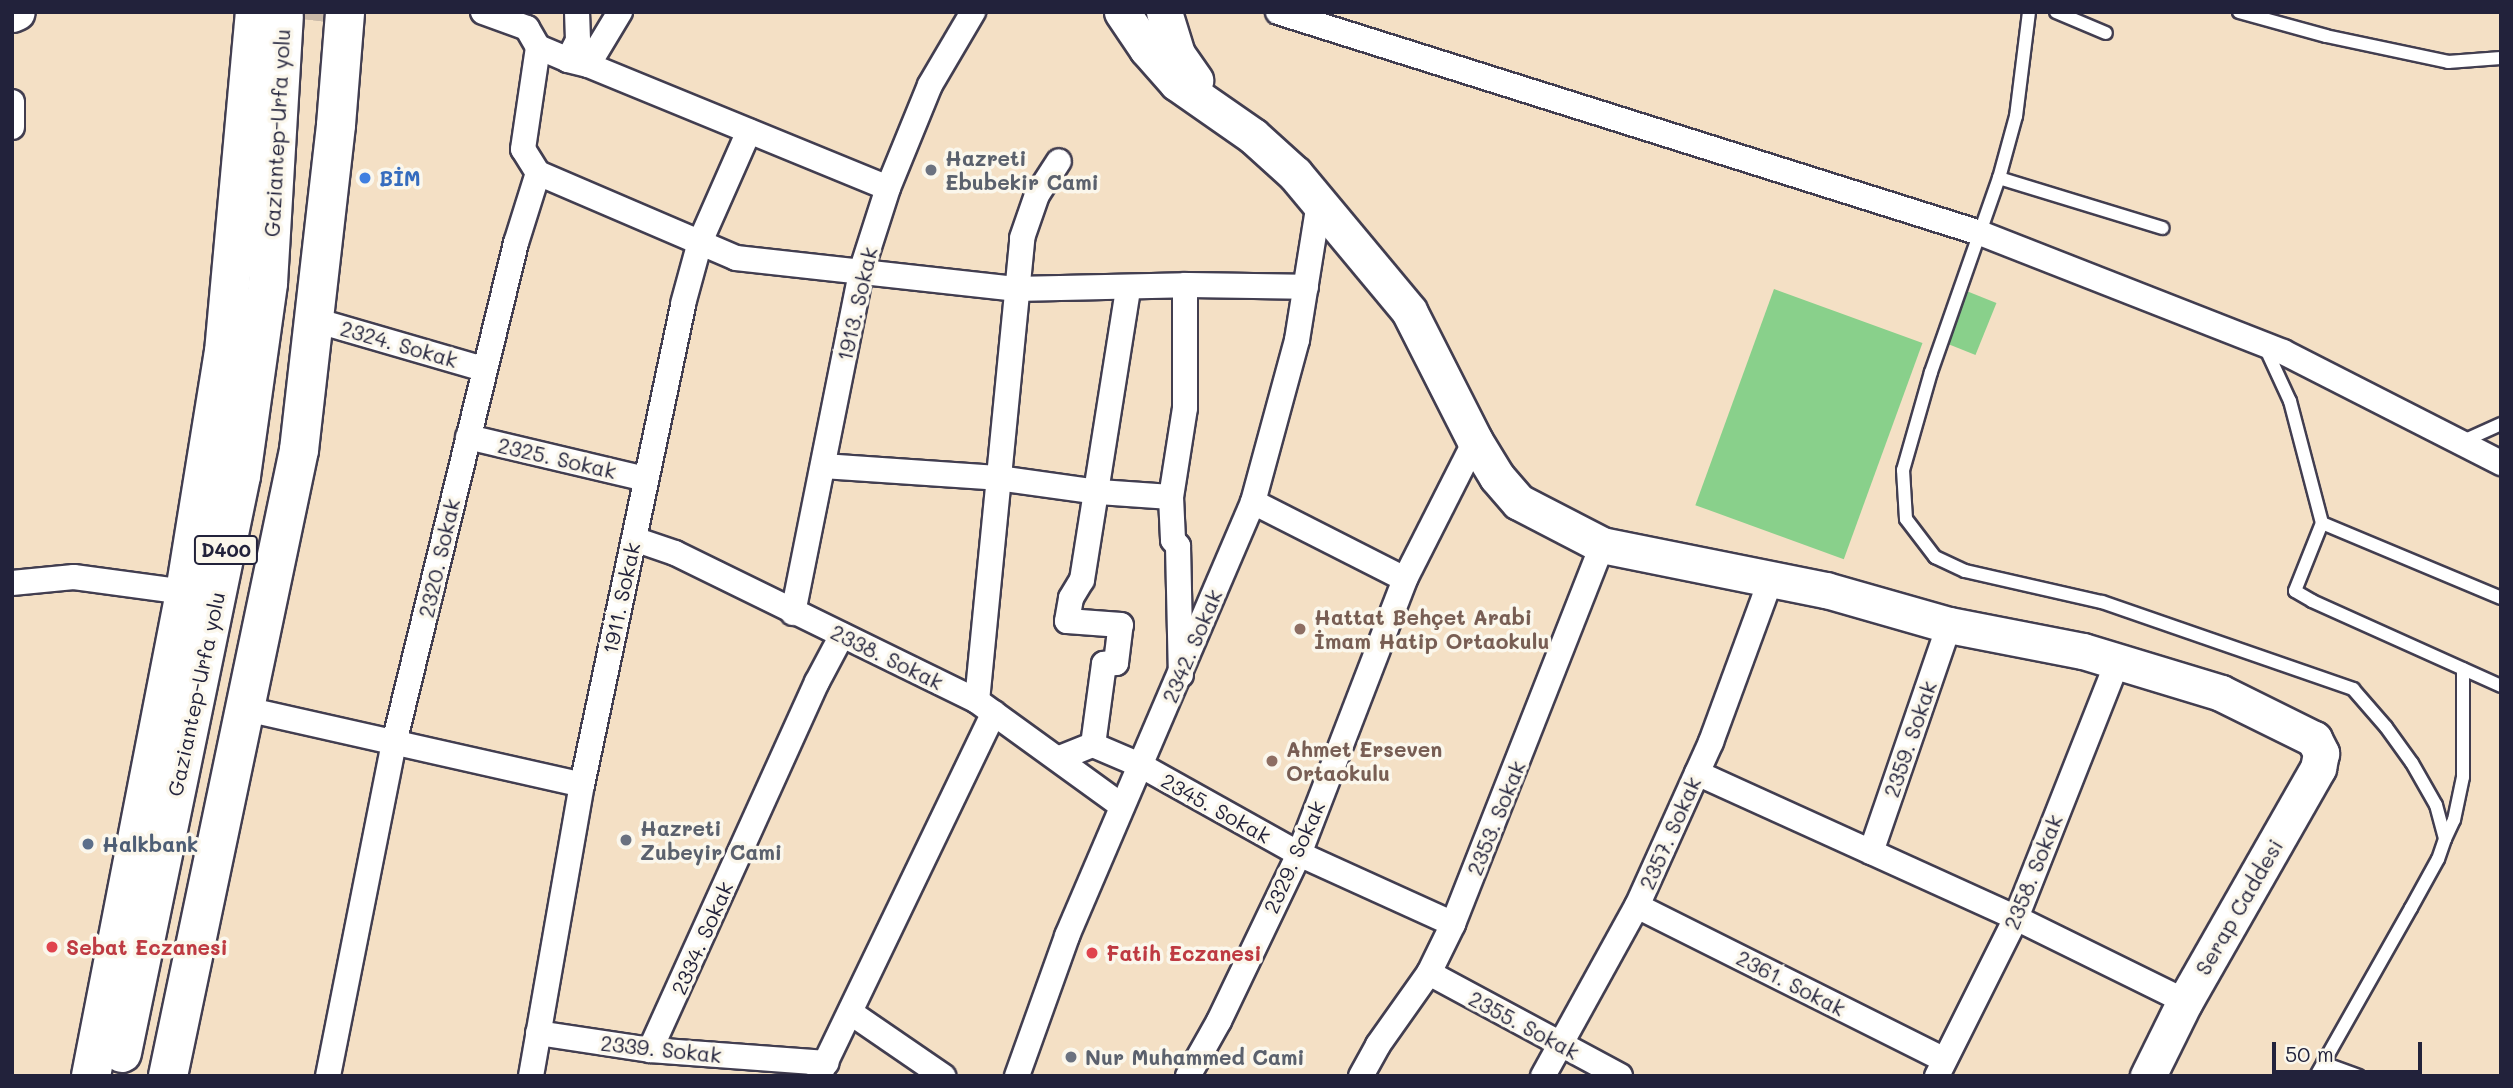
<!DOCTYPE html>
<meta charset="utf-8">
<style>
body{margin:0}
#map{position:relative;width:2513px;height:1088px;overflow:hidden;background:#f4e0c5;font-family:Mali,sans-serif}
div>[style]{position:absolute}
.green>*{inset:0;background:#89d08b;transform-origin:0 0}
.highway-tunnel>*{height:38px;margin-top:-19px;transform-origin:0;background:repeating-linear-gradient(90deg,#cabaa9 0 38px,transparent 0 57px)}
.roads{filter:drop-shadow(2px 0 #423e50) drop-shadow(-2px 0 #423e50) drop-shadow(0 2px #423e50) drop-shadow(0 -2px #423e50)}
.lane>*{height:12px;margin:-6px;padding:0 6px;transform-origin:6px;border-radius:6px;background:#fff}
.street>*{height:24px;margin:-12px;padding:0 12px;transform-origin:12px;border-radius:12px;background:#fff}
.secondary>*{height:35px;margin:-17.5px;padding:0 17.5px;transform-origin:17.5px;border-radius:17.5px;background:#fff}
.highway>*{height:38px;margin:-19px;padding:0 19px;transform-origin:19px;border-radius:19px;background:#fff}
.dots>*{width:19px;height:19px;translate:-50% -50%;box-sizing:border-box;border:4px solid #fbf7ec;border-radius:50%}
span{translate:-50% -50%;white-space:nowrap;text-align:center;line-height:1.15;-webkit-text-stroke:7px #fbf7ec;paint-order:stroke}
.shield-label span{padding:2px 5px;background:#fbf7ec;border:2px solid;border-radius:5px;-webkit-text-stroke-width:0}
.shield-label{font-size:19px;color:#22223b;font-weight:700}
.street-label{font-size:21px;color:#22223b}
.worship-label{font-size:21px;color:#5b616d;font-weight:700}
.left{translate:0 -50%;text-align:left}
.shop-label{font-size:21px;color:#366cbe;font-weight:700}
.education-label{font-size:21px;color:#785e54;font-weight:700}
.service-label{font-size:21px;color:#4e5e75;font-weight:700}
.health-label{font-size:21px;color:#be3a42;font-weight:700}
.frame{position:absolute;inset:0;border:14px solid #22223b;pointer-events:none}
.scale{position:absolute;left:2272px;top:1042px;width:150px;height:32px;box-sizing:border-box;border:4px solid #22223b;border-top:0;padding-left:9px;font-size:21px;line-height:24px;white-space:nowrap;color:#22223b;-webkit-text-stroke:5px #fbf7ec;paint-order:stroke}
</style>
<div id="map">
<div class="green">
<div style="left:1774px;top:289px;width:158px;height:230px;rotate:20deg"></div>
<div style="left:1964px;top:290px;width:35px;height:56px;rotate:22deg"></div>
</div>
<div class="highway-tunnel">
<div style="left:309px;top:20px;width:8px;rotate:-83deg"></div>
</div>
<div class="roads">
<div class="lane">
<div style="left:2029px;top:12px;width:105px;rotate:97.1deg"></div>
<div style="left:2016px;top:116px;width:64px;rotate:105.3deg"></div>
<div style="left:1999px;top:178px;width:206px;rotate:109.3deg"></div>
<div style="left:1931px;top:372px;width:102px;rotate:105.9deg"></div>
<div style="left:1903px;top:470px;width:49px;rotate:86.5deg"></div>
<div style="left:1906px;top:519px;width:48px;rotate:52.7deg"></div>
<div style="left:1935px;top:557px;width:33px;rotate:25deg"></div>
<div style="left:1965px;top:571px;width:140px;rotate:12.8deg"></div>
<div style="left:2102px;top:602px;width:266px;rotate:19.1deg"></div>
<div style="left:2353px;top:689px;width:50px;rotate:49deg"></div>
<div style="left:2386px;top:727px;width:44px;rotate:54.2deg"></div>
<div style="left:2412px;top:763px;width:48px;rotate:60.3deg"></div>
<div style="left:2436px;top:805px;width:35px;rotate:75deg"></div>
<div style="left:2445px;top:839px;width:21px;rotate:109deg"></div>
<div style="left:2438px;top:859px;width:56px;rotate:118.9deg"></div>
<div style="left:2411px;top:908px;width:193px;rotate:119.5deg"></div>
<div style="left:2056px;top:12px;width:54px;rotate:22.8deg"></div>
<div style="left:2239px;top:12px;width:90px;rotate:15.4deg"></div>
<div style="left:2326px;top:36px;width:125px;rotate:12deg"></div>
<div style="left:2448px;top:62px;width:53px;rotate:-4.3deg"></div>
<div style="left:1999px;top:178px;width:171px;rotate:17deg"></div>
<div style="left:2265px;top:347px;width:60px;rotate:65.2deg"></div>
<div style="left:2290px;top:401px;width:126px;rotate:75.3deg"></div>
<div style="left:2322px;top:523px;width:194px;rotate:22.7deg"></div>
<div style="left:2461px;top:442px;width:44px;rotate:-24.2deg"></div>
<div style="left:2322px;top:523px;width:73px;rotate:111.7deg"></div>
<div style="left:2295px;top:591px;width:20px;rotate:30deg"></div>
<div style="left:2312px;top:601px;width:207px;rotate:24.2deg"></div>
<div style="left:2445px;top:839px;width:21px;rotate:-65deg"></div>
<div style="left:2454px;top:820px;width:44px;rotate:-78.2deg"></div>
<div style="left:2463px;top:777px;width:108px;rotate:-90deg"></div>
<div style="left:2323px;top:1063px;width:38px;rotate:20deg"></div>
</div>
<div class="street">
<div style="left:483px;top:12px;width:47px;rotate:20deg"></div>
<div style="left:527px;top:28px;width:22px;rotate:60deg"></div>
<div style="left:538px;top:47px;width:33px;rotate:23deg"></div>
<div style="left:568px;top:60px;width:21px;rotate:14deg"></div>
<div style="left:588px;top:65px;width:324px;rotate:22.3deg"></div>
<div style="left:1278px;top:12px;width:736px;rotate:17.47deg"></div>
<div style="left:1980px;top:233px;width:326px;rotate:21.4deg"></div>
<div style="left:2283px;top:352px;width:245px;rotate:27deg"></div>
<div style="left:568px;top:60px;width:22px;rotate:-63deg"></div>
<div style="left:578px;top:40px;width:28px;rotate:-92deg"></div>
<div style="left:588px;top:65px;width:62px;rotate:-58.9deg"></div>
<div style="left:12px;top:102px;width:25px;rotate:90deg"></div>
<div style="left:538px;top:173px;width:215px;rotate:23.2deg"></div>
<div style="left:736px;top:258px;width:281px;rotate:6.3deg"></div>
<div style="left:1015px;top:289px;width:170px;rotate:-1.3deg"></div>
<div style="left:1185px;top:285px;width:123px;rotate:90deg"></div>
<div style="left:1185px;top:408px;width:90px;rotate:98.9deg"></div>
<div style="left:1171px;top:497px;width:43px;rotate:87.3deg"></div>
<div style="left:1173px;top:540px;width:8px;rotate:50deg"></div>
<div style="left:1178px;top:546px;width:129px;rotate:88.7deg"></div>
<div style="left:1185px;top:285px;width:121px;rotate:0.9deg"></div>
<div style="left:315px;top:320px;width:176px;rotate:16.2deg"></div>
<div style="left:468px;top:437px;width:183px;rotate:13.3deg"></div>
<div style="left:823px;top:466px;width:175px;rotate:3.9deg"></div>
<div style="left:998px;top:478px;width:102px;rotate:7.9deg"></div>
<div style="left:1099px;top:492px;width:72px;rotate:4deg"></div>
<div style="left:1253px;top:502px;width:170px;rotate:26.9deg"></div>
<div style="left:634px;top:539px;width:43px;rotate:18.9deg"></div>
<div style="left:675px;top:553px;width:336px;rotate:26.1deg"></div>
<div style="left:977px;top:701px;width:179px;rotate:35.9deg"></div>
<div style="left:12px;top:583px;width:62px;rotate:-5.5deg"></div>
<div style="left:74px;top:577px;width:112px;rotate:7.7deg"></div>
<div style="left:793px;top:613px;width:348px;rotate:-78.7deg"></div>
<div style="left:861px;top:272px;width:88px;rotate:-72.2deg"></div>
<div style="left:888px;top:188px;width:111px;rotate:-67.8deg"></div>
<div style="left:930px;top:85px;width:85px;rotate:-59.5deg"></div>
<div style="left:977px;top:701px;width:465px;rotate:-84.4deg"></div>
<div style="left:1022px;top:238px;width:46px;rotate:-70.8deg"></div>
<div style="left:1037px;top:195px;width:40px;rotate:-57.1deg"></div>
<div style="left:246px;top:709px;width:344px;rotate:12.7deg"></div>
<div style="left:1093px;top:745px;width:51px;rotate:23.1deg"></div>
<div style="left:1140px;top:765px;width:182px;rotate:29.2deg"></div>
<div style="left:1299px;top:854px;width:169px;rotate:24.4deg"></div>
<div style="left:1060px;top:758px;width:35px;rotate:-22deg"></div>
<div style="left:1093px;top:745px;width:82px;rotate:-82.3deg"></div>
<div style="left:1104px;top:664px;width:12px;rotate:-5deg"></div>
<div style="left:1116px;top:663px;width:38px;rotate:-83deg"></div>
<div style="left:1121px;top:625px;width:54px;rotate:-175.8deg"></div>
<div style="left:1067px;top:621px;width:23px;rotate:-80deg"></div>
<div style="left:1071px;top:598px;width:21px;rotate:-59deg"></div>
<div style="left:1082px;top:580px;width:295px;rotate:-81deg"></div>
<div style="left:1697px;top:773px;width:350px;rotate:24.4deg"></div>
<div style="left:2016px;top:918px;width:188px;rotate:26.2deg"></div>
<div style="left:1871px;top:852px;width:240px;rotate:-71deg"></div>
<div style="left:1637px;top:906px;width:343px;rotate:26.6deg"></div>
<div style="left:1429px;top:973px;width:217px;rotate:28.3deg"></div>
<div style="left:851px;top:1013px;width:112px;rotate:34.4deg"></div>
<div style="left:538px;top:1033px;width:113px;rotate:8.6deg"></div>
<div style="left:650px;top:1050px;width:177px;rotate:4.2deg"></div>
<div style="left:650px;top:1050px;width:404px;rotate:-65.6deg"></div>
<div style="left:817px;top:682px;width:53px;rotate:-62deg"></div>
<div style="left:328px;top:1076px;width:339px;rotate:-78.8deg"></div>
<div style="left:394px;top:743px;width:515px;rotate:-76.29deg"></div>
<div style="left:516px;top:243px;width:73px;rotate:-72.6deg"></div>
<div style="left:538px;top:173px;width:28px;rotate:-122deg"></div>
<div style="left:523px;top:149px;width:103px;rotate:-81.6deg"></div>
<div style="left:531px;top:1076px;width:295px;rotate:-80.1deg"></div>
<div style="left:582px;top:785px;width:491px;rotate:-78.1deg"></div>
<div style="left:683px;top:304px;width:64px;rotate:-74.7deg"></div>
<div style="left:700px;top:242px;width:121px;rotate:-66.2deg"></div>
<div style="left:819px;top:1076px;width:403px;rotate:-64.3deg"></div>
<div style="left:1017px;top:1076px;width:149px;rotate:-70.3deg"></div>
<div style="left:1067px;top:936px;width:472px;rotate:-66.8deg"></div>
<div style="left:1253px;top:502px;width:168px;rotate:-74.8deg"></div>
<div style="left:1297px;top:340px;width:139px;rotate:-80.9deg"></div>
<div style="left:1188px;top:1076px;width:63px;rotate:-60.6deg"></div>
<div style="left:1219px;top:1021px;width:185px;rotate:-64.4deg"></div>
<div style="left:1299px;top:854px;width:295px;rotate:-68.9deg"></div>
<div style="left:1405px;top:579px;width:155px;rotate:-63.1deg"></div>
<div style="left:1361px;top:1076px;width:35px;rotate:-61deg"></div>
<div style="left:1378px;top:1045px;width:88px;rotate:-54.7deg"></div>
<div style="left:1429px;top:973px;width:55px;rotate:-63.9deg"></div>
<div style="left:1453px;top:924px;width:407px;rotate:-68.5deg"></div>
<div style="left:1543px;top:1076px;width:194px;rotate:-61.1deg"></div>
<div style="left:1637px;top:906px;width:180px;rotate:-65.7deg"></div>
<div style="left:1711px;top:742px;width:174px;rotate:-69.8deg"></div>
<div style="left:1937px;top:1076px;width:177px;rotate:-63.4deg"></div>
<div style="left:2016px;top:918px;width:274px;rotate:-68.4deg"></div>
</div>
<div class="secondary">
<div style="left:1122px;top:12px;width:45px;rotate:56deg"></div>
<div style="left:1147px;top:49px;width:45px;rotate:48.6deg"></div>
<div style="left:1177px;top:83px;width:93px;rotate:34.9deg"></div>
<div style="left:1253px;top:136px;width:57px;rotate:42.1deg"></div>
<div style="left:1295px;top:174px;width:178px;rotate:50.2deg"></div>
<div style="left:1409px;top:311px;width:146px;rotate:63.1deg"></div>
<div style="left:1475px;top:441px;width:42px;rotate:58.6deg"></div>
<div style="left:1497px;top:477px;width:33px;rotate:49deg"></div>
<div style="left:1519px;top:502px;width:93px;rotate:27.4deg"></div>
<div style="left:1602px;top:545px;width:228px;rotate:11.4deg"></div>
<div style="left:1826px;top:590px;width:128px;rotate:15.9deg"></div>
<div style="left:1949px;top:625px;width:136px;rotate:11deg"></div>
<div style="left:2083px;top:651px;width:144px;rotate:16.9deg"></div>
<div style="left:2221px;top:693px;width:104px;rotate:26.3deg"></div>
<div style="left:2314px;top:739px;width:16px;rotate:63deg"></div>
<div style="left:2321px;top:753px;width:15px;rotate:101deg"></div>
<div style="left:2318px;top:768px;width:268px;rotate:119.7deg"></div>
<div style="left:2185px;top:1001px;width:84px;rotate:116.3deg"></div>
<div style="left:1164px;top:12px;width:44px;rotate:72.8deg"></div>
<div style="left:1177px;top:54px;width:32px;rotate:55deg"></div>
<div style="left:12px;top:14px;width:5px;rotate:-22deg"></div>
</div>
<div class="highway">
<div style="left:122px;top:1053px;width:589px;rotate:-78.35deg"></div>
<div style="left:241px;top:476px;width:195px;rotate:-82deg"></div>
<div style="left:268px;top:283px;width:267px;rotate:-86.6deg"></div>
<div style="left:91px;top:1076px;width:493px;rotate:-79deg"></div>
<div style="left:185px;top:592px;width:243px;rotate:-80.8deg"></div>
<div style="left:224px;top:352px;width:341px;rotate:-84.8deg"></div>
<div style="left:168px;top:1076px;width:640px;rotate:-78.18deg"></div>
<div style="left:299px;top:450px;width:327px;rotate:-83.5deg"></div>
<div style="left:336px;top:125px;width:113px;rotate:-85.4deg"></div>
</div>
</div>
<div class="dots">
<div style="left:931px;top:170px;background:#6b7280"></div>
<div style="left:365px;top:178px;background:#3f7fe0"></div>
<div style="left:1300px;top:629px;background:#8d6e63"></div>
<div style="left:1272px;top:761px;background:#8d6e63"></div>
<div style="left:626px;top:840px;background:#6b7280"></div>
<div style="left:88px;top:844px;background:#5c6f8a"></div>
<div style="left:52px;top:947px;background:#e0444e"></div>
<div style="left:1092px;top:953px;background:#e0444e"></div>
<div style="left:1071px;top:1057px;background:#6b7280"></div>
</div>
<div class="shield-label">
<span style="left:226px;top:550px">D400</span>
</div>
<div class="street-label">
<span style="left:277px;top:133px;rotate:-87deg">Gaziantep-Urfa yolu</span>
<span style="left:857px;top:304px;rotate:-77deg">1913. Sokak</span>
<span style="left:399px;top:344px;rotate:16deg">2324. Sokak</span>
<span style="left:557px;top:458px;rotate:13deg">2325. Sokak</span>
<span style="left:439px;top:558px;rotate:-77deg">2320. Sokak</span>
<span style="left:621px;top:598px;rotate:-78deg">1911. Sokak</span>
<span style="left:1192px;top:646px;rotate:-67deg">2342. Sokak</span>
<span style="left:887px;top:657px;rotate:26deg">2338. Sokak</span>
<span style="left:196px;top:694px;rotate:-78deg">Gaziantep-Urfa yolu</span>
<span style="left:1910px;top:739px;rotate:-71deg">2359. Sokak</span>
<span style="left:1216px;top:808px;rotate:29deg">2345. Sokak</span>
<span style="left:1496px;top:818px;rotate:-68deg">2353. Sokak</span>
<span style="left:1670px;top:833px;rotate:-66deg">2357. Sokak</span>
<span style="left:1294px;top:857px;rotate:-66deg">2329. Sokak</span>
<span style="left:2033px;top:872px;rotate:-68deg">2358. Sokak</span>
<span style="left:2239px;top:907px;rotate:-60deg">Serap Caddesi</span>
<span style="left:702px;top:938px;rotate:-66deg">2334. Sokak</span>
<span style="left:1791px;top:983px;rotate:27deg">2361. Sokak</span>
<span style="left:1524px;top:1025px;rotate:28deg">2355. Sokak</span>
<span style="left:661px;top:1049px;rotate:6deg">2339. Sokak</span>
</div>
<div class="worship-label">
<span class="left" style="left:945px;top:170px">Hazreti<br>Ebubekir Cami</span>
<span class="left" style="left:640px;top:840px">Hazreti<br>Zubeyir Cami</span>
<span class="left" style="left:1085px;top:1057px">Nur Muhammed Cami</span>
</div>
<div class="shop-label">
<span class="left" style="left:379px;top:178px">BİM</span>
</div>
<div class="education-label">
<span class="left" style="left:1314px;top:629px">Hattat Behçet Arabi<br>İmam Hatip Ortaokulu</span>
<span class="left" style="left:1286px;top:761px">Ahmet Erseven<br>Ortaokulu</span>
</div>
<div class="service-label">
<span class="left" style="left:102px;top:844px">Halkbank</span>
</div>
<div class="health-label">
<span class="left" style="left:66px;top:947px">Sebat Eczanesi</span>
<span class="left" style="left:1106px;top:953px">Fatih Eczanesi</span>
</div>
<div class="frame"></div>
<div class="scale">50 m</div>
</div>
